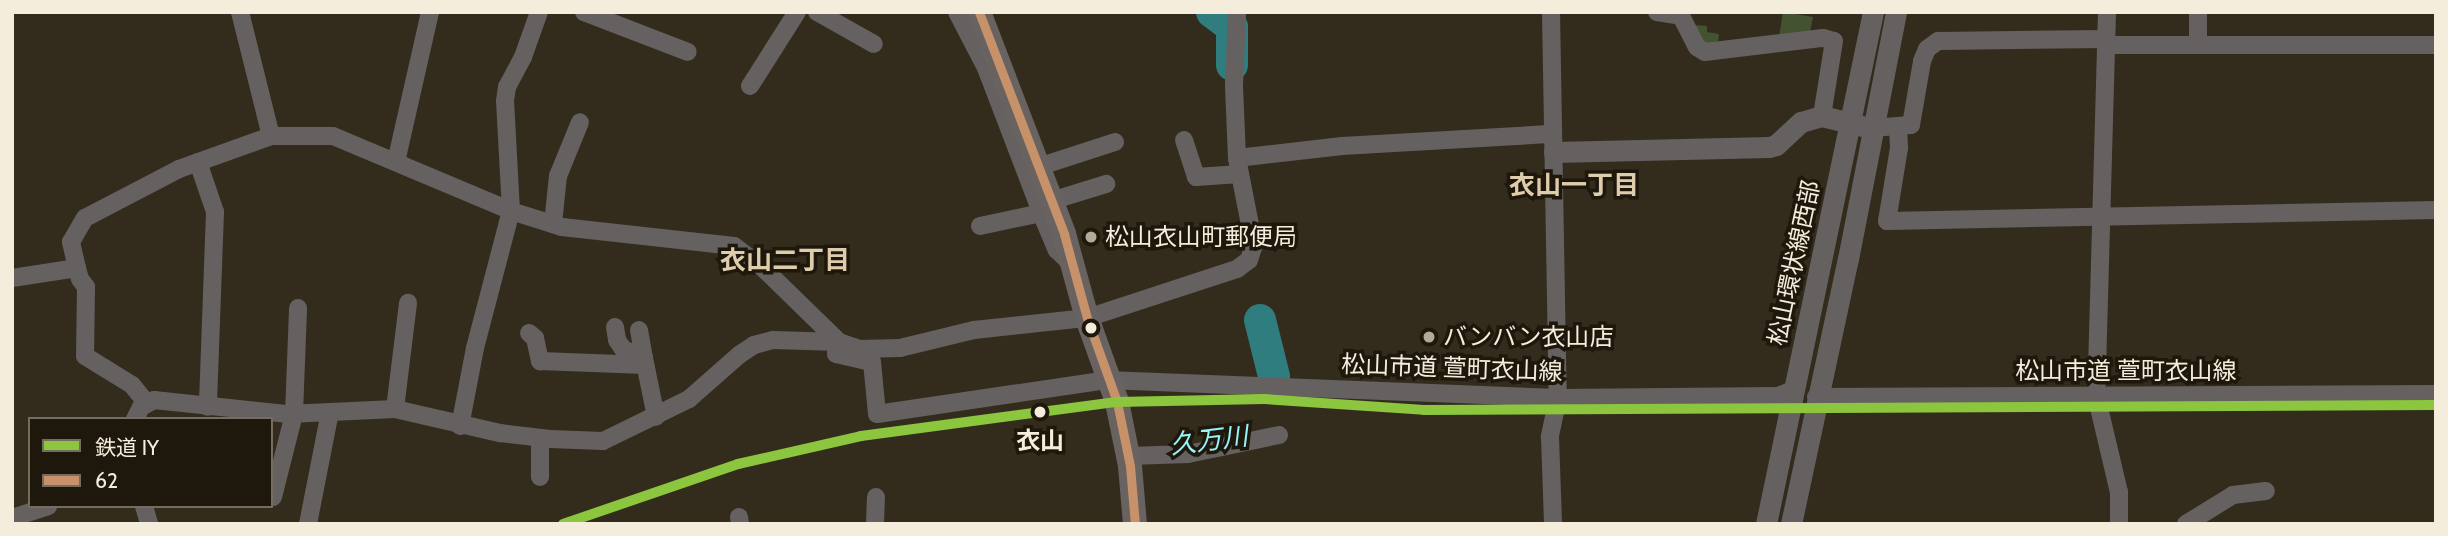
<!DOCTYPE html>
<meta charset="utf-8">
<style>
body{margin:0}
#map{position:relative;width:2448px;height:536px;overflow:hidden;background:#332c1d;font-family:Cabin,"Noto Sans JP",sans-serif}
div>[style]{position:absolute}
.green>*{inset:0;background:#435231}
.river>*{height:32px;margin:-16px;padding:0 16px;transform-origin:16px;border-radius:16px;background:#307d80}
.minor>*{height:18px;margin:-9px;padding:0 9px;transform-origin:9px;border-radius:9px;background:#656160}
.tertiary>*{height:21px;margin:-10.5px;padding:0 10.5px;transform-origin:10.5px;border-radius:10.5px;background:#656160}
.secondary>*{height:24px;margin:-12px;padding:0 12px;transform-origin:12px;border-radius:12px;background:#686260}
.bus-1>*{height:9px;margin:-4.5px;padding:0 4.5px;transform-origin:4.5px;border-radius:4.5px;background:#c7916a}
.rail-1>*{height:10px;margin:-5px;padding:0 5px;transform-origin:5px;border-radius:5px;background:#8bc63e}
.dots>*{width:19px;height:19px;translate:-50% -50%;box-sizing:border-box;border:4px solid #1e180c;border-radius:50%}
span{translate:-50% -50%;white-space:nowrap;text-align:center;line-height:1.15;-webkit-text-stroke:7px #1e180c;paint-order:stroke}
.poi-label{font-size:24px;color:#f5eddc}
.left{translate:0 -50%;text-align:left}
.street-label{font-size:24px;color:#f5eddc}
.stop-label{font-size:24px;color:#f5eddc;font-weight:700}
.neighbourhood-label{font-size:26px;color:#deccac;font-weight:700}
.water-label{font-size:26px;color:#97f3fa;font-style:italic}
.frame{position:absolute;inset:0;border:14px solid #f5eddc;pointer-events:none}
.legend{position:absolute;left:28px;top:417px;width:245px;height:91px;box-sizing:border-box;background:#1e180c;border:2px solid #746d5f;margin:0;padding:9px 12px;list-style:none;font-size:21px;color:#f5eddc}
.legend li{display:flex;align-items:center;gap:14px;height:35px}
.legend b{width:35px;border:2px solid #746d5f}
</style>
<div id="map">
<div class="green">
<div style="clip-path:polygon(1783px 12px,1813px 17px,1810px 33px,1779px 37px)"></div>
<div style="clip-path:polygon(1695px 25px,1707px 26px,1707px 32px,1719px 34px,1718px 43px,1704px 43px)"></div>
</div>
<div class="river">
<div style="left:1212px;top:12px;width:25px;rotate:37deg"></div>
<div style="left:1232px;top:27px;width:38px;rotate:90deg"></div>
<div style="left:1260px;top:320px;width:58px;rotate:76deg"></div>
</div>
<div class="minor">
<div style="left:240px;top:12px;width:128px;rotate:76deg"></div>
<div style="left:271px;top:136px;width:62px"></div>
<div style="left:333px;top:136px;width:193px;rotate:22.8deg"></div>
<div style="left:511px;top:211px;width:53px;rotate:17.4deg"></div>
<div style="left:562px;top:227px;width:173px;rotate:6.3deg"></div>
<div style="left:734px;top:246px;width:38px;rotate:37deg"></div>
<div style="left:764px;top:269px;width:105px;rotate:44.2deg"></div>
<div style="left:584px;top:12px;width:111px;rotate:21deg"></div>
<div style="left:817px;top:12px;width:65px;rotate:29.3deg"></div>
<div style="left:957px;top:12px;width:63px;rotate:62.6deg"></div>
<div style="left:986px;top:68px;width:163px;rotate:69.1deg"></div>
<div style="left:1044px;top:220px;width:33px;rotate:67deg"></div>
<div style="left:1057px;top:250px;width:14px;rotate:45deg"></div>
<div style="left:1551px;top:12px;width:386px;rotate:89deg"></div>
<div style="left:1558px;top:398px;width:40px;rotate:102deg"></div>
<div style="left:1550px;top:437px;width:87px;rotate:88deg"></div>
<div style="left:1657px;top:12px;width:24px;rotate:9deg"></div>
<div style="left:1681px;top:16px;width:35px;rotate:63deg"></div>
<div style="left:1697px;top:47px;width:9px;rotate:32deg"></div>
<div style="left:1705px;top:52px;width:119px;rotate:-6.8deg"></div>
<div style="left:1823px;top:38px;width:11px;rotate:15deg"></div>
<div style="left:1834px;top:41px;width:76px;rotate:99.1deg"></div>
<div style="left:2107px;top:12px;width:383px;rotate:91.6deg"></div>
<div style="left:2096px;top:395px;width:100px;rotate:76.7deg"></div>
<div style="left:2119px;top:492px;width:32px;rotate:90deg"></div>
<div style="left:2198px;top:12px;width:33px;rotate:90deg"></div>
<div style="left:2107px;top:45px;width:329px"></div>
<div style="left:750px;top:86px;width:88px;rotate:-57.6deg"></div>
<div style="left:1871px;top:128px;width:40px;rotate:-4.3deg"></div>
<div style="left:1911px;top:125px;width:65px;rotate:-80.2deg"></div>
<div style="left:1922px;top:61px;width:13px;rotate:-67deg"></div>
<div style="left:1927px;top:49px;width:14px;rotate:-36deg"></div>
<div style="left:1938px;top:41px;width:169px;rotate:-0.7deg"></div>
<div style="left:1898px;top:128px;width:20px;rotate:87deg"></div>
<div style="left:1899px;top:148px;width:74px;rotate:99.3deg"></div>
<div style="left:1887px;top:221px;width:549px;rotate:-1.15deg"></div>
<div style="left:1184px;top:140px;width:39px;rotate:72deg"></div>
<div style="left:1196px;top:177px;width:44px;rotate:-3.9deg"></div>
<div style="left:1237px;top:158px;width:106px;rotate:-6.5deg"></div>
<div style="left:1342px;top:146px;width:211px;rotate:-3.3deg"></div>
<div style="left:198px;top:162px;width:53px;rotate:71.2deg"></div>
<div style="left:215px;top:212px;width:195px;rotate:92.1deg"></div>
<div style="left:396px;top:162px;width:154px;rotate:-77.2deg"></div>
<div style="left:1038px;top:167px;width:81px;rotate:-18deg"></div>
<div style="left:1051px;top:201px;width:58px;rotate:-17.2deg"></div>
<div style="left:553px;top:224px;width:48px;rotate:-84.1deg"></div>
<div style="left:558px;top:176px;width:58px;rotate:-67.8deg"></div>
<div style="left:980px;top:226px;width:62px;rotate:-12deg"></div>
<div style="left:77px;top:268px;width:11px;rotate:75deg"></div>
<div style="left:80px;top:279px;width:10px;rotate:53deg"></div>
<div style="left:86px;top:287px;width:69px;rotate:90.8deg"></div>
<div style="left:85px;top:356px;width:55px;rotate:31.7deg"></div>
<div style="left:132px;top:385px;width:22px;rotate:51deg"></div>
<div style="left:12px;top:278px;width:66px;rotate:-8.7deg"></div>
<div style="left:77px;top:268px;width:27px;rotate:-103deg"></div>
<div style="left:71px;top:242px;width:28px;rotate:-60deg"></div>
<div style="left:85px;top:218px;width:106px;rotate:-27.5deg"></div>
<div style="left:179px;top:169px;width:98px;rotate:-19.7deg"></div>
<div style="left:615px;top:327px;width:13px;rotate:81deg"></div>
<div style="left:617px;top:340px;width:11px;rotate:56deg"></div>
<div style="left:623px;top:349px;width:23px;rotate:23deg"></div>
<div style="left:644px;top:358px;width:60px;rotate:78.5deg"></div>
<div style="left:639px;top:330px;width:28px;rotate:80deg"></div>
<div style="left:529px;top:333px;width:8px;rotate:40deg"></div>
<div style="left:535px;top:338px;width:24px;rotate:78deg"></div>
<div style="left:540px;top:361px;width:105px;rotate:2.2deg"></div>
<div style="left:839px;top:342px;width:12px;rotate:104deg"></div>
<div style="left:836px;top:354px;width:37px;rotate:13deg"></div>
<div style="left:872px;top:362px;width:52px;rotate:84.5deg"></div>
<div style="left:877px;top:414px;width:232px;rotate:-8.4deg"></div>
<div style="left:1107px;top:380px;width:451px;rotate:2.3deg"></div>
<div style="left:1558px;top:398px;width:220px;rotate:-0.5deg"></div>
<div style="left:1778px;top:396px;width:17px;rotate:-21deg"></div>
<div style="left:1816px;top:397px;width:620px;rotate:-0.28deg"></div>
<div style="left:395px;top:409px;width:107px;rotate:-83deg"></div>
<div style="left:135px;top:419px;width:13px;rotate:-63deg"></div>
<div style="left:141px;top:407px;width:15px;rotate:-28deg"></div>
<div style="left:154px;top:400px;width:135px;rotate:6deg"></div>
<div style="left:288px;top:414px;width:107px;rotate:-2.7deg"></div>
<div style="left:395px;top:409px;width:108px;rotate:12.9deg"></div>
<div style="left:500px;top:433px;width:50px;rotate:6.8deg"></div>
<div style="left:550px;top:439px;width:53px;rotate:2.2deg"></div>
<div style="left:603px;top:441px;width:96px;rotate:-26deg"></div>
<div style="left:689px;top:399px;width:67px;rotate:-41.3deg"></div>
<div style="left:739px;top:355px;width:18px;rotate:-34deg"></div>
<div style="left:754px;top:345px;width:20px;rotate:-15deg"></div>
<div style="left:773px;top:340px;width:66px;rotate:1.7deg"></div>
<div style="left:839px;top:342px;width:21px;rotate:19deg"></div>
<div style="left:859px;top:349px;width:41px;rotate:-1.4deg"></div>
<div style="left:900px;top:348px;width:76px;rotate:-13.7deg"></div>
<div style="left:974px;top:330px;width:114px;rotate:-6.1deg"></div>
<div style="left:1087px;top:318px;width:158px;rotate:-18.1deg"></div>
<div style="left:1237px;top:269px;width:15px;rotate:-37deg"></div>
<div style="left:1249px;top:260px;width:16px;rotate:-72deg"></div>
<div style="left:1254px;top:245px;width:89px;rotate:-101.1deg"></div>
<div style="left:1237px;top:158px;width:73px;rotate:-92.4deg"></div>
<div style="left:1234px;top:85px;width:73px;rotate:-87.6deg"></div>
<div style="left:460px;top:426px;width:79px;rotate:-79.1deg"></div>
<div style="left:475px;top:348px;width:142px;rotate:-75.3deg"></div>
<div style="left:511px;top:211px;width:110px;rotate:-93.1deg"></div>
<div style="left:505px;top:101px;width:14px;rotate:-82deg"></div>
<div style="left:507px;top:87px;width:34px;rotate:-62deg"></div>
<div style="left:523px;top:57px;width:48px;rotate:-70.4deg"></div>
<div style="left:1129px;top:456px;width:59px;rotate:-1.9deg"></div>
<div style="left:1188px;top:454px;width:93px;rotate:-11.8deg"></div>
<div style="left:540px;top:477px;width:39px;rotate:-90deg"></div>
<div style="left:273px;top:497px;width:86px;rotate:-75.8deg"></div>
<div style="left:294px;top:414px;width:106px;rotate:-87.8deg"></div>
<div style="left:144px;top:506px;width:19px;rotate:74deg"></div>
<div style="left:739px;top:517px;width:7px;rotate:82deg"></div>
<div style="left:12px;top:518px;width:38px;rotate:-18deg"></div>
<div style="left:308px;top:524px;width:114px;rotate:-78.9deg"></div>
<div style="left:875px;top:524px;width:27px;rotate:-88deg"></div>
<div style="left:2186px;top:524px;width:55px;rotate:-31.7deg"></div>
<div style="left:2233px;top:495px;width:33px;rotate:-7deg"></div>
</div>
<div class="tertiary">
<div style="left:1554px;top:152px;width:215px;rotate:-1.3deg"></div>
<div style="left:1769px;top:147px;width:7px;rotate:-16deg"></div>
<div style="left:1776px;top:145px;width:34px;rotate:-43deg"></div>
<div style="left:1801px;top:122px;width:22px;rotate:-16deg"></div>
<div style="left:1822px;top:116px;width:41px;rotate:14deg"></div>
<div style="left:1766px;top:524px;width:523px;rotate:-78.2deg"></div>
<div style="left:1791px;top:524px;width:271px;rotate:-77.9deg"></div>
<div style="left:1848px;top:259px;width:252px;rotate:-79deg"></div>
</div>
<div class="secondary">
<div style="left:979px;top:12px;width:238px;rotate:69deg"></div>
<div style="left:1064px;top:234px;width:87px;rotate:74.7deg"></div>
<div style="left:1087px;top:318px;width:89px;rotate:70.3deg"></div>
<div style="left:1117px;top:402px;width:65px;rotate:78.5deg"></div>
<div style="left:1130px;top:466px;width:58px;rotate:85.1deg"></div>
</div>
<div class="bus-1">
<div style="left:979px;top:12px;width:238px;rotate:69deg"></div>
<div style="left:1064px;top:234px;width:87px;rotate:74.7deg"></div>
<div style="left:1087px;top:318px;width:89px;rotate:70.3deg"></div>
<div style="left:1117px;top:402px;width:65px;rotate:78.5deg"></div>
<div style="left:1130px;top:466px;width:58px;rotate:85.1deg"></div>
</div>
<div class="rail-1">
<div style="left:563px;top:524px;width:185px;rotate:-18.9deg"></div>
<div style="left:738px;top:464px;width:126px;rotate:-12.8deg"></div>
<div style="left:861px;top:436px;width:258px;rotate:-7.6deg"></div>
<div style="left:1117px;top:402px;width:147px;rotate:-1.2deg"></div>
<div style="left:1264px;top:399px;width:160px;rotate:3.9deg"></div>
<div style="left:1424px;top:410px;width:1012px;rotate:-0.28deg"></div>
</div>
<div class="dots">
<div style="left:1091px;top:237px;background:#b1a999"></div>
<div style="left:1091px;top:328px;background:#f5eddc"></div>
<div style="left:1429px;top:337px;background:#b1a999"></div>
<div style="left:1040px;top:412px;background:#f5eddc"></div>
</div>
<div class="poi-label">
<span class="left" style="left:1105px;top:237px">松山衣山町郵便局</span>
<span class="left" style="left:1443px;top:337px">バンバン衣山店</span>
</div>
<div class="street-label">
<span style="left:1794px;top:263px;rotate:-78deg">松山環状線西部</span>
<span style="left:1452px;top:368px;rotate:2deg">松山市道 萱町衣山線</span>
<span style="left:2126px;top:371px">松山市道 萱町衣山線</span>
</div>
<div class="stop-label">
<span style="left:1040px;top:441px">衣山</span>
</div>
<div class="neighbourhood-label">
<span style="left:1574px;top:186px">衣山一丁目</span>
<span style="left:785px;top:261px">衣山二丁目</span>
</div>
<div class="water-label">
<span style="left:1209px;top:441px;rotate:-7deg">久万川</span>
</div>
<div class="frame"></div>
<ul class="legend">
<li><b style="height:9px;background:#8bc63e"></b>鉄道 IY</li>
<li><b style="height:9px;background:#c7916a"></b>62</li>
</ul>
</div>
